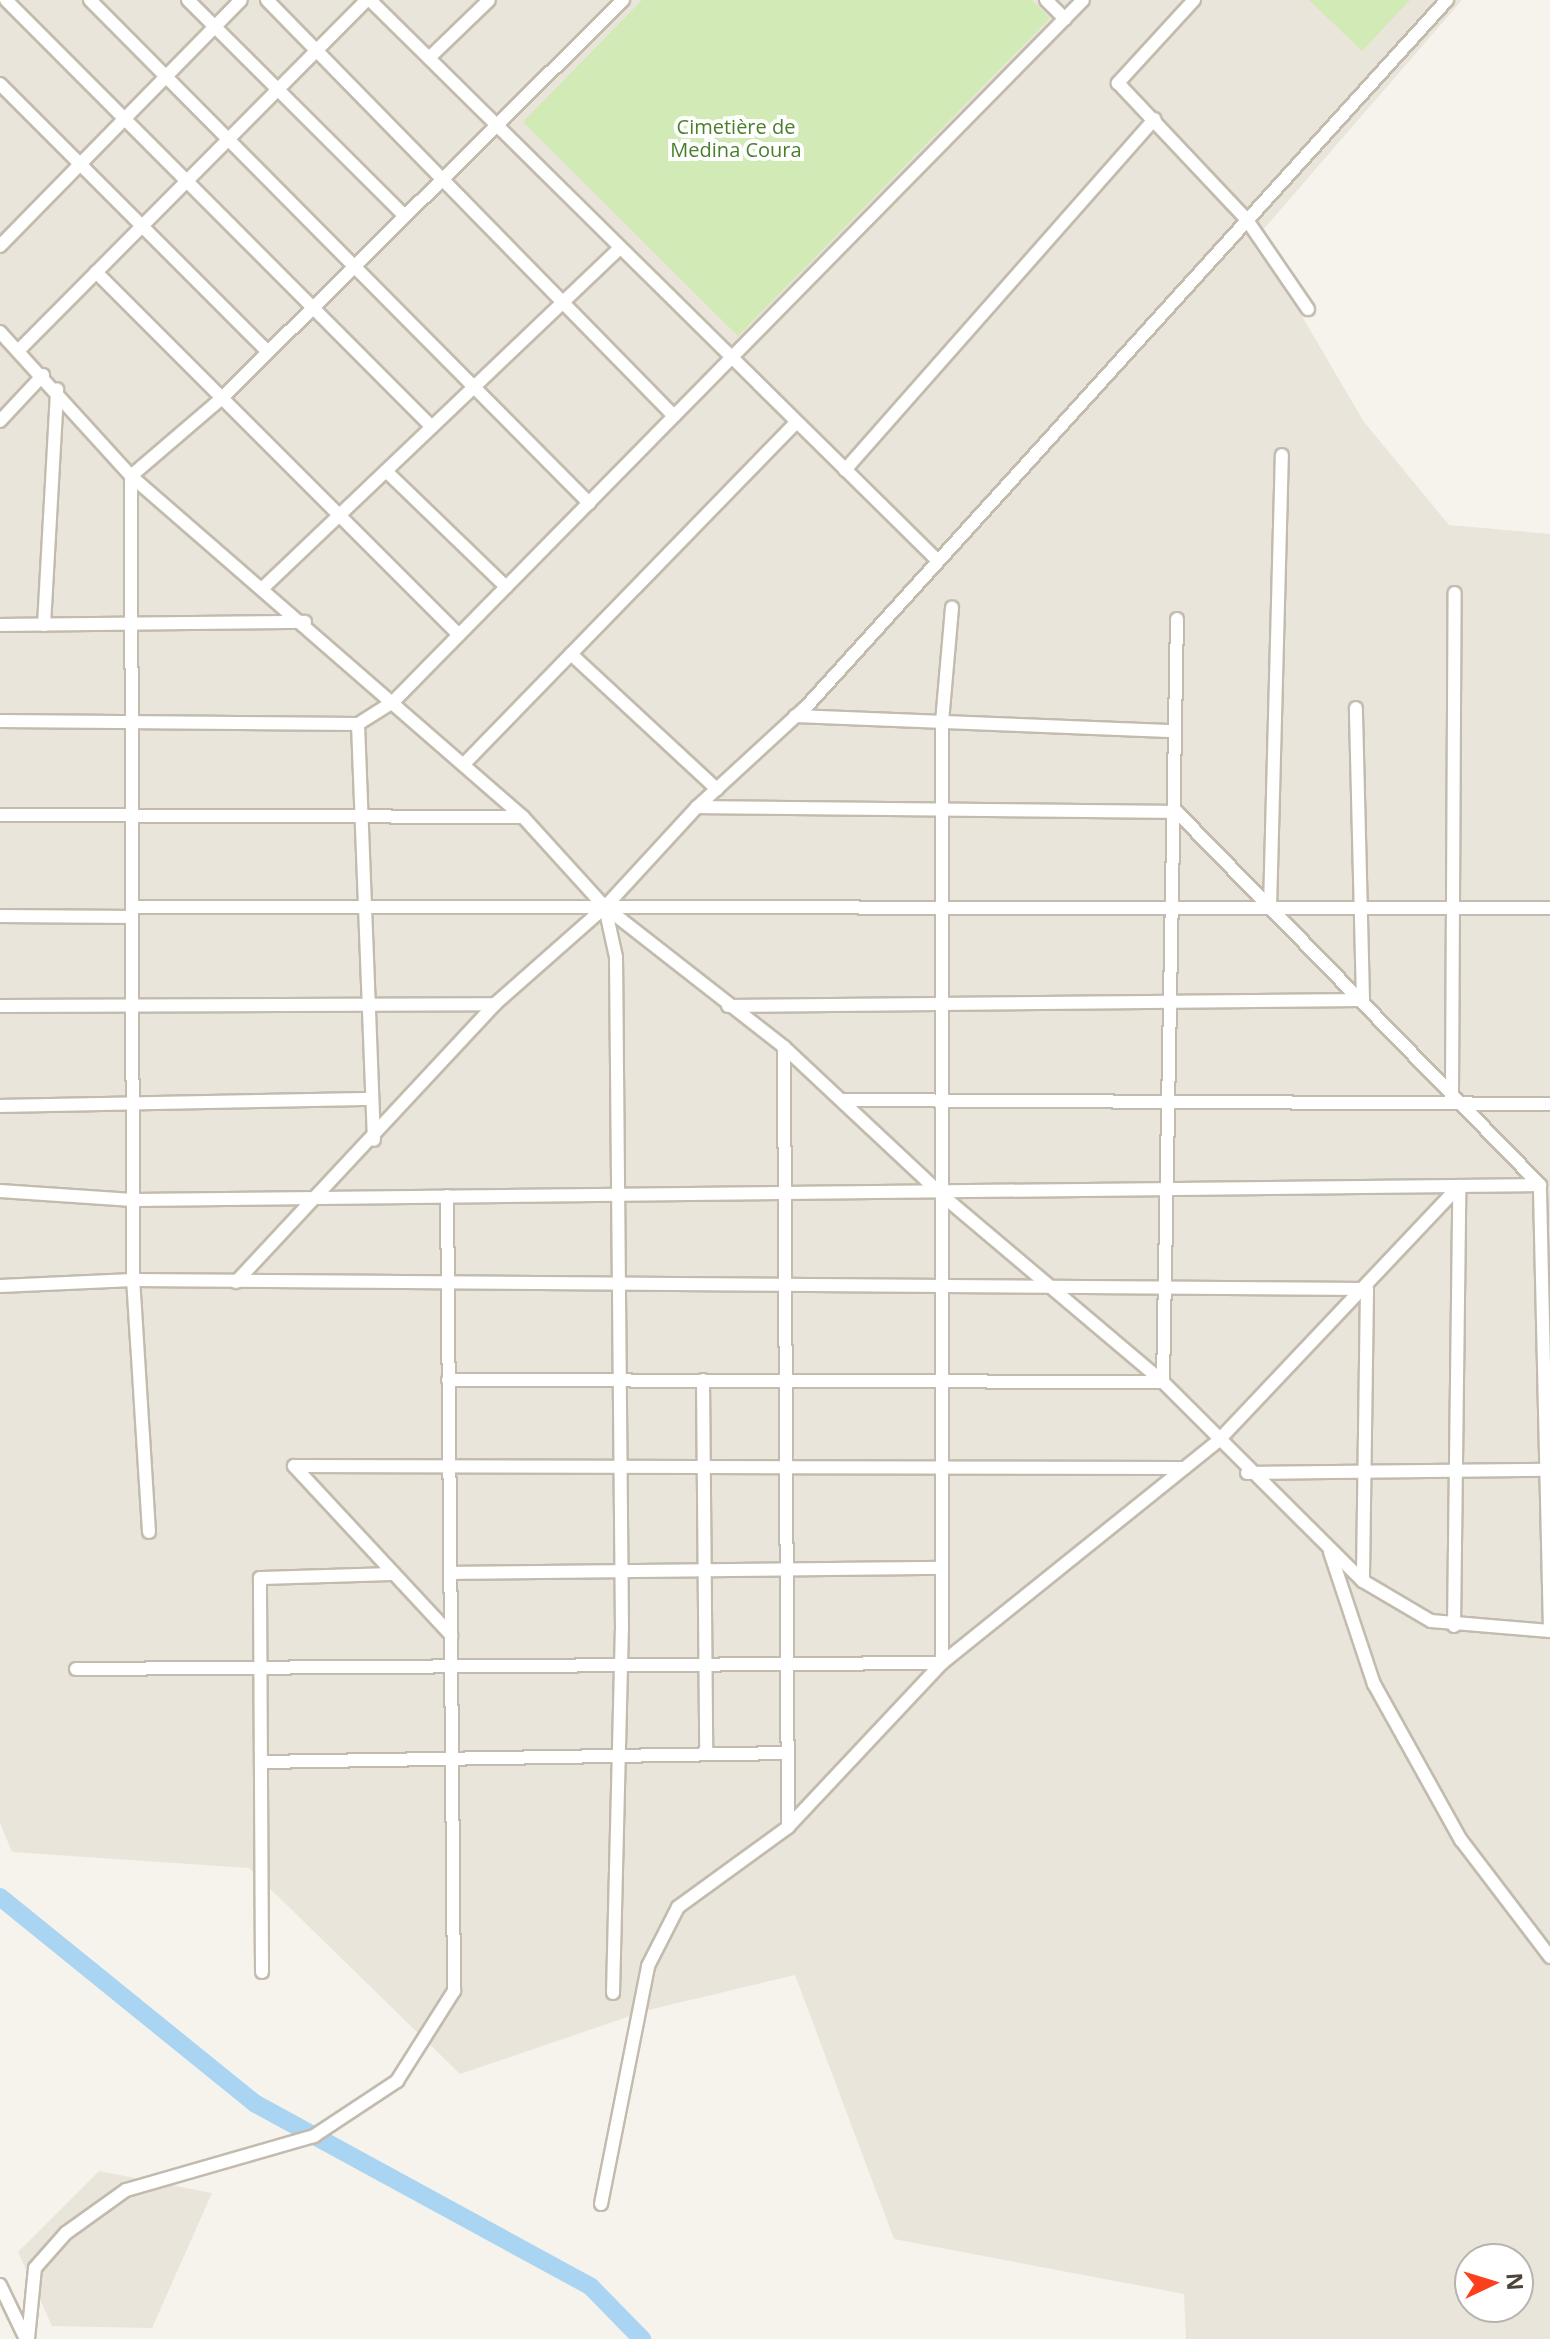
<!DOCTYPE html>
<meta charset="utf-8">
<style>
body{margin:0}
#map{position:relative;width:1550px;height:2339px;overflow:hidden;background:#f6f3ec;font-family:"Open Sans",sans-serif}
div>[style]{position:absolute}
.residential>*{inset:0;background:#eae5da}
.green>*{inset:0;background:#d2eab5}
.river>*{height:18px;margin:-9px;padding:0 9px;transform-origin:9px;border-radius:9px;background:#a9d4f2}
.roads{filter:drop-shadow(2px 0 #c2bbae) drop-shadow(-2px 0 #c2bbae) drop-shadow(0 2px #c2bbae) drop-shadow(0 -2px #c2bbae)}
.minor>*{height:12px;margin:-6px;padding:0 6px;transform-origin:6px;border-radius:6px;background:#fff}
span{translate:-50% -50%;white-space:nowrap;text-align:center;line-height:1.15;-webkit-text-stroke:8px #fff;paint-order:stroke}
.park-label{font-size:20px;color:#4a7f2a}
.north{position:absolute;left:1454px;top:2243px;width:80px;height:80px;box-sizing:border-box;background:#fff;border:2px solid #b7b4b0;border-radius:50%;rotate:86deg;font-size:22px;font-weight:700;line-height:32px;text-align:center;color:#4b4439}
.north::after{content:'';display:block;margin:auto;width:28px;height:36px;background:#fc3f1d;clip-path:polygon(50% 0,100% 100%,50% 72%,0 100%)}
</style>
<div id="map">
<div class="residential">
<div style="clip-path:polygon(evenodd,0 0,1462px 0,1256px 238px,1364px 422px,1449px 525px,1550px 534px,1550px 2339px,1186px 2339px,1184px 2294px,894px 2239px,795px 1975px,648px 2010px,460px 2074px,249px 1868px,12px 1852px,0 1823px,0 0,1470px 2259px,1518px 2259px,1518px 2307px,1470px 2307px,1470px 2259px)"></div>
<div style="clip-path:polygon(99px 2171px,212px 2193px,152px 2328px,52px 2326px,18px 2252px)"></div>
</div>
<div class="green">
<div style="clip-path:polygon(642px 0,1032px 0,1050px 18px,738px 336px,523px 122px)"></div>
<div style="clip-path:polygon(1309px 0,1410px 0,1362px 51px)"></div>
</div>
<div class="river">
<div style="left:0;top:1897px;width:329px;rotate:39deg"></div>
<div style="left:256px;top:2104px;width:382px;rotate:28.6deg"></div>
<div style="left:591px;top:2287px;width:73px;rotate:45.6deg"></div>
</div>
<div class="roads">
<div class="minor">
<div style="left:6px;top:0;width:603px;rotate:45.07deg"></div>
<div style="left:90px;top:0;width:709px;rotate:45.23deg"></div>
<div style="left:188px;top:0;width:306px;rotate:44.9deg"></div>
<div style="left:267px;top:0;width:582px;rotate:45.63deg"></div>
<div style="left:370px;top:0;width:798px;rotate:44.64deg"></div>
<div style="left:1046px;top:0;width:27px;rotate:45deg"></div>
<div style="left:1194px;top:0;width:113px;rotate:132.5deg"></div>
<div style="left:1118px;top:83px;width:188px;rotate:46.7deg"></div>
<div style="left:1247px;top:220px;width:108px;rotate:55.6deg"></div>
<div style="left:429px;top:58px;width:83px;rotate:-44deg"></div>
<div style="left:0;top:84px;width:379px;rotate:45deg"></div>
<div style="left:0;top:246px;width:344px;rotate:-45.6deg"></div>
<div style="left:96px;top:272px;width:513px;rotate:45deg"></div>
<div style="left:0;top:332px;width:195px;rotate:47.7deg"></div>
<div style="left:131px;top:476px;width:520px;rotate:41.02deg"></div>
<div style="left:523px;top:817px;width:122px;rotate:47.7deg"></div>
<div style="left:605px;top:907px;width:227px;rotate:38deg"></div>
<div style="left:784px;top:1047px;width:218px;rotate:43.1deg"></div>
<div style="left:943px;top:1196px;width:288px;rotate:40.2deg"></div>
<div style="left:1163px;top:1382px;width:282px;rotate:44.9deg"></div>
<div style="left:1363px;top:1581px;width:79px;rotate:30.5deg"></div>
<div style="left:1431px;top:1621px;width:119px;rotate:4.8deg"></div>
<div style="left:1550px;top:1631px;width:446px;rotate:-91.3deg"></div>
<div style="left:1540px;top:1185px;width:520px;rotate:-134.22deg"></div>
<div style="left:1177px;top:812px;width:480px;rotate:-179.4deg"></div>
<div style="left:19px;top:350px;width:493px;rotate:-45.2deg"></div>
<div style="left:0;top:421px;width:63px;rotate:-46.9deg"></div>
<div style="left:845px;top:470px;width:468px;rotate:-48.6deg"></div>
<div style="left:386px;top:471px;width:167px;rotate:44deg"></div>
<div style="left:265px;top:586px;width:490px;rotate:-43.6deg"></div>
<div style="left:0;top:625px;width:305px;rotate:-0.6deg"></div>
<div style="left:44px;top:625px;width:236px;rotate:-86.8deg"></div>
<div style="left:571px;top:654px;width:199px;rotate:42.8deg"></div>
<div style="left:795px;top:716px;width:380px;rotate:2.3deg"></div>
<div style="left:0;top:721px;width:358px;rotate:0.5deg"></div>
<div style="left:358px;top:724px;width:41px;rotate:-32.2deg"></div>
<div style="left:393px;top:702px;width:984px;rotate:-45.49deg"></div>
<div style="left:358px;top:724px;width:416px;rotate:87.8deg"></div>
<div style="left:464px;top:764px;width:477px;rotate:-45.8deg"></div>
<div style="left:0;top:815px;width:523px;rotate:0.22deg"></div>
<div style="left:132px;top:907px;width:1418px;rotate:0.04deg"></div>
<div style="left:1270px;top:908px;width:453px;rotate:-88.5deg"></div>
<div style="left:0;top:916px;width:132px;rotate:0.4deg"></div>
<div style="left:0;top:1006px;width:495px;rotate:-0.2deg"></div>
<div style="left:728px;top:1006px;width:635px;rotate:-0.54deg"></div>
<div style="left:1363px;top:1000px;width:292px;rotate:-91.4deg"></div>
<div style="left:784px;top:1047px;width:780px;rotate:89.71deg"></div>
<div style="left:1452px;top:1091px;width:498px;rotate:-89.7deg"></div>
<div style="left:843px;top:1100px;width:707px;rotate:0.32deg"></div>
<div style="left:0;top:1106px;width:371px;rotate:-1.1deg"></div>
<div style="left:0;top:1191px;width:133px;rotate:3.9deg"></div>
<div style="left:133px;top:1200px;width:1407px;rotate:-0.61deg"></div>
<div style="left:236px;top:1282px;width:380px;rotate:-47deg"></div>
<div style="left:495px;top:1004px;width:147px;rotate:-41.4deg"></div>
<div style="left:0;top:1286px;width:133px;rotate:-2.6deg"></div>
<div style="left:133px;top:1280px;width:1234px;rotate:0.42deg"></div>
<div style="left:1367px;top:1289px;width:292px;rotate:90.8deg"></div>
<div style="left:448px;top:1380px;width:715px;rotate:0.16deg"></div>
<div style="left:1163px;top:1382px;width:763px;rotate:-88.95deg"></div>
<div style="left:703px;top:1380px;width:374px;rotate:89.5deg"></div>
<div style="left:294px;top:1466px;width:890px;rotate:0.13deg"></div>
<div style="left:294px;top:1466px;width:231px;rotate:47.1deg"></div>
<div style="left:1247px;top:1473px;width:303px;rotate:-0.6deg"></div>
<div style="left:149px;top:1532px;width:253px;rotate:-93.6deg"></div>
<div style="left:133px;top:1280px;width:804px;rotate:-90.14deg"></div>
<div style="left:131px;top:476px;width:120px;rotate:-40.6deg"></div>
<div style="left:222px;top:398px;width:565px;rotate:-44.78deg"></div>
<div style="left:1330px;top:1552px;width:139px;rotate:71.6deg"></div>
<div style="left:1374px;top:1684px;width:179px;rotate:60.9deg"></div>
<div style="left:1461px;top:1840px;width:147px;rotate:52.7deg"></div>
<div style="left:450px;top:1573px;width:492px;rotate:-0.6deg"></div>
<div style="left:1454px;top:1626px;width:440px;rotate:-89.3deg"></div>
<div style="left:76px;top:1669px;width:866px;rotate:-0.4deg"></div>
<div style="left:942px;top:1663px;width:941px;rotate:-90deg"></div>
<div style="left:942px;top:722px;width:115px;rotate:-85deg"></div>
<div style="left:261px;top:1762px;width:527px;rotate:-0.98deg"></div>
<div style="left:262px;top:1972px;width:394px;rotate:-90.3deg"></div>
<div style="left:260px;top:1578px;width:134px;rotate:-1.7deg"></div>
<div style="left:613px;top:1993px;width:363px;rotate:-88.6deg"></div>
<div style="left:622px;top:1630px;width:673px;rotate:-90.51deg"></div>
<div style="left:616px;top:957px;width:51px;rotate:-102.4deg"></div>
<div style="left:605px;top:907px;width:136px;rotate:-47.4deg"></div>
<div style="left:697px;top:807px;width:149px;rotate:-42.6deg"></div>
<div style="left:807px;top:706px;width:953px;rotate:-47.81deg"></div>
<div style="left:601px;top:2204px;width:243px;rotate:-78.8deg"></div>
<div style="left:648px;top:1966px;width:66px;rotate:-63deg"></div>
<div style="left:678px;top:1907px;width:136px;rotate:-36deg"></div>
<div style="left:788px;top:1827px;width:225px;rotate:-46.8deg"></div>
<div style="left:942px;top:1663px;width:354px;rotate:-38.8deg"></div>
<div style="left:1218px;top:1441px;width:351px;rotate:-46.6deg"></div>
<div style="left:0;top:2285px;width:60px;rotate:64.3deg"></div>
<div style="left:28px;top:2339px;width:71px;rotate:-84.4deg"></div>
<div style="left:35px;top:2268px;width:47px;rotate:-48.5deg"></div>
<div style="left:66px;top:2233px;width:74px;rotate:-35.6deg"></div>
<div style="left:126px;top:2190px;width:196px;rotate:-16deg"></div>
<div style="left:314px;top:2136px;width:100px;rotate:-33.5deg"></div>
<div style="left:397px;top:2081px;width:107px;rotate:-57.7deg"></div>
<div style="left:454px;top:1991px;width:795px;rotate:-90.5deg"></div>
</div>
</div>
<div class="park-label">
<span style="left:736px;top:138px">Cimetière de<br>Medina Coura</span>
</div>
<div class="north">N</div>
</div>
